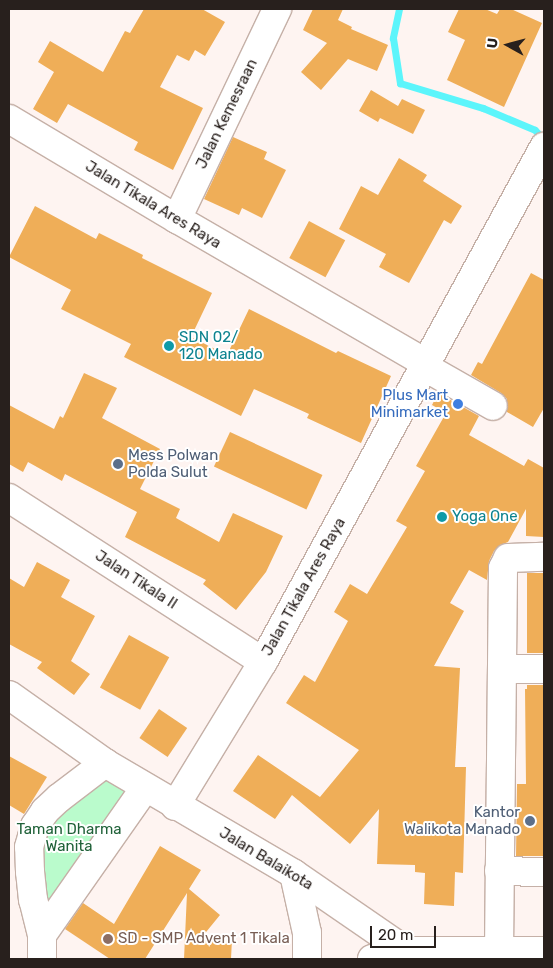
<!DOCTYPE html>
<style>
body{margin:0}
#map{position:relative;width:553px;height:968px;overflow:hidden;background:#fef4f1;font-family:Rubik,sans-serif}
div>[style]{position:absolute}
.green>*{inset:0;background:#bafbcc}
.stream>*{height:7px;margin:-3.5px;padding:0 3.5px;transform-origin:3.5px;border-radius:3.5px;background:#5cf5fb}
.building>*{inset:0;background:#efae58;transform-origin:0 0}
.roads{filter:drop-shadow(1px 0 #c5b0a7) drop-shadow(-1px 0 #c5b0a7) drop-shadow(0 1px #c5b0a7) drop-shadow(0 -1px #c5b0a7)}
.minor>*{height:28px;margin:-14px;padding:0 14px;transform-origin:14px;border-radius:14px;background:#fff}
.major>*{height:28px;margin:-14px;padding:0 14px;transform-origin:14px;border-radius:14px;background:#fff}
.dots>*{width:14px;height:14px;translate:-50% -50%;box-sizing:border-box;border:2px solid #fff;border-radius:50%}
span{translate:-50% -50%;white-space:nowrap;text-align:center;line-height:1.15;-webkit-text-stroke:4px #fff;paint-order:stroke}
.street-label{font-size:15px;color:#28201d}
.culture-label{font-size:15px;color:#0d838f}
.left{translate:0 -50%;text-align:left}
.shop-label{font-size:15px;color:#366cbe}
.right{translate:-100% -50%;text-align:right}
.service-label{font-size:15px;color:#4e5e75}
.park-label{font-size:15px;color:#1f6138}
.education-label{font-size:15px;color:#785e54}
.frame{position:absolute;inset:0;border:10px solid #28201d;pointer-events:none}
.north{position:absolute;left:483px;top:20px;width:50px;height:50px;-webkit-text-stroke:4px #fff;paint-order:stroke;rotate:277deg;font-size:14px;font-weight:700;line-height:20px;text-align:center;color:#28201d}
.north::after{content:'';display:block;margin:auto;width:18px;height:22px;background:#28201d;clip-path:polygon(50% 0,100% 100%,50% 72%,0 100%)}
.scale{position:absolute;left:370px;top:926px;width:66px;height:22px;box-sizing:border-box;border:2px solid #28201d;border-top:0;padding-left:6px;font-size:15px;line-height:18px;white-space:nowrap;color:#28201d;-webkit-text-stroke:4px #fff;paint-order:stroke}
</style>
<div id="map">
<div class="green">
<div style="clip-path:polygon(104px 770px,133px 784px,43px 927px,36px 832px)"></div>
</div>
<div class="stream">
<div style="left:399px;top:9px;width:30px;rotate:102deg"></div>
<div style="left:393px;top:38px;width:46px;rotate:81.2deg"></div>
<div style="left:400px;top:83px;width:87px;rotate:16.8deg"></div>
<div style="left:483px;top:108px;width:56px;rotate:22.9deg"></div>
<div style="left:535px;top:130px;width:13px;rotate:48deg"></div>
</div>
<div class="building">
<div style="clip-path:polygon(144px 9px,202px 9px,225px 22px,205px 56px,195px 50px,189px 61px,177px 55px,160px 87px,203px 108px,173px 170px,134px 150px,138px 142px,68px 104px,57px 123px,33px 109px,54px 72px,38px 62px,50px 41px,103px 72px,125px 31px,130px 33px)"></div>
<div style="clip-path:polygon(313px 9px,343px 9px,338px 20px,352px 27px,351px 29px,388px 45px,377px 71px,348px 59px,321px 90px,301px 72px,327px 43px,303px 30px)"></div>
<div style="clip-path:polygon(459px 9px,485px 9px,497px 14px,500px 9px,511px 9px,542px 23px,504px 107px,447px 80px,465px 40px,448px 32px)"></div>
<div style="clip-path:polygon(371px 90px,398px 106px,402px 99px,425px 110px,413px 134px,380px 118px,378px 122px,359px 111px)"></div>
<div style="clip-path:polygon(233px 137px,267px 152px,264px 159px,286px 170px,262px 218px,242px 208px,239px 215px,204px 199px)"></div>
<div style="clip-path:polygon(399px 158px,427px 175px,423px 181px,462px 206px,451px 224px,444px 220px,409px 283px,379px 267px,386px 254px,339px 229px,361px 186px,378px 195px)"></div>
<div style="clip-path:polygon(35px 206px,96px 239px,99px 233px,143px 255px,142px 258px,212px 293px,191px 337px,227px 355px,249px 309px,336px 353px,338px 351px,391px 376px,361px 443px,307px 418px,309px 414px,254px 389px,241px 416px,124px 357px,131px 344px,61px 309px,71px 290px,9px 257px)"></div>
<div style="left:309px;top:221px;width:41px;height:42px;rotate:28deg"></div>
<div style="clip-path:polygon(531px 273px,544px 280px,544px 408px,533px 427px,507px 412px,507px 399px,501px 393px,471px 375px,478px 362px,482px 364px)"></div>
<div style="clip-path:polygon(84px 373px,117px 388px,102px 418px,160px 449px,140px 489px,180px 509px,176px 518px,219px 542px,233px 513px,283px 536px,266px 572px,236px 610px,203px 584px,206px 580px,125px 537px,137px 512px,65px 474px,62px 481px,28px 462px,23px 472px,9px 464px,9px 405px,54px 429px,60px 416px,63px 418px)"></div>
<div style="clip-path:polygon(438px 393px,479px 416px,469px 435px,524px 466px,528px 459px,544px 468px,544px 537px,526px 536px,526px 509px,508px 542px,500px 545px,494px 551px,489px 561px,487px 580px,469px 570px,450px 603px,464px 611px,434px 666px,460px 668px,455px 767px,466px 767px,463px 873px,455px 872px,454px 906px,424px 904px,425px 873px,415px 872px,415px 865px,377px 864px,379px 809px,350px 844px,292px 795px,275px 819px,233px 791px,258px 755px,320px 797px,359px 750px,286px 703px,304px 675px,315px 682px,348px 621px,334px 612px,350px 584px,367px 594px,407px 527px,396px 521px,425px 471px,416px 466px,446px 413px,432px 405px)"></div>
<div style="left:230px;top:432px;width:102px;height:38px;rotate:25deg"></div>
<div style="clip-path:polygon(37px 562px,70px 580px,61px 597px,95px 616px,71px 661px,90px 674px,74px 695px,37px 668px,42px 662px,9px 644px,9px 578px,24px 587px)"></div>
<div style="left:527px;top:573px;width:17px;height:80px"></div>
<div style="left:129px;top:635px;width:46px;height:60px;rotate:29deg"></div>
<div style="clip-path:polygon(527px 685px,544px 685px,544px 856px,516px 856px,517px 784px,526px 784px,525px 689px,527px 689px)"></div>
<div style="left:159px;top:709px;width:34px;height:35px;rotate:34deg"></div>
<div style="clip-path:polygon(9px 756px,47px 777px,24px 814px,9px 805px)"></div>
<div style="clip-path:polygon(160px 846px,201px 870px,189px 889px,220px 915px,202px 937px,232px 939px,231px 959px,184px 959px,187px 893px,145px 959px,110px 959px,65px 929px,83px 903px,114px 924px)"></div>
</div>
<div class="roads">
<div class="minor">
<div style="left:9px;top:119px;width:196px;rotate:30.8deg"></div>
<div style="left:177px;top:219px;width:289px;rotate:30.1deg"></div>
<div style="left:177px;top:219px;width:233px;rotate:-64.5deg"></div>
<div style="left:425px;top:367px;width:78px;rotate:29.8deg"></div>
<div style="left:9px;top:498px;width:302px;rotate:32.8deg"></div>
<div style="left:502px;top:669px;width:42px"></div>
<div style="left:499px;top:871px;width:45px;rotate:1.3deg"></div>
<div style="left:294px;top:874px;width:60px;rotate:77.6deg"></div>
<div style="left:307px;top:933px;width:26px;rotate:90deg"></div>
<div style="left:42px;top:935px;width:36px;rotate:-104deg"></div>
<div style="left:33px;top:900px;width:28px;rotate:-96deg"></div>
<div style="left:30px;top:872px;width:25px;rotate:-92deg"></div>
<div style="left:29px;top:847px;width:22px;rotate:-74deg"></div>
<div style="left:35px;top:826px;width:18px;rotate:-56deg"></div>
<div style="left:45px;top:811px;width:19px;rotate:-43deg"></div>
<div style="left:59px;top:798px;width:58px;rotate:-37.3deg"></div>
<div style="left:499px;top:951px;width:383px;rotate:-89.4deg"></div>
<div style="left:503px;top:568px;width:11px;rotate:-63deg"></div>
<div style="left:508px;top:558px;width:36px;rotate:-2deg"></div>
<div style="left:42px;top:959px;width:24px;rotate:-90deg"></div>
<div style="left:42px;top:935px;width:179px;rotate:-55deg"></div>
<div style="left:372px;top:959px;width:35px;rotate:-13deg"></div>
</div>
<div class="major">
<div style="left:9px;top:695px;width:118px;rotate:35.3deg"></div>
<div style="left:105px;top:763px;width:219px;rotate:30.4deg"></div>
<div style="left:294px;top:874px;width:136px;rotate:34.5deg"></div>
<div style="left:406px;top:951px;width:138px"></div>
<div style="left:175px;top:806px;width:169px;rotate:-58.6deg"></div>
<div style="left:263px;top:662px;width:587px;rotate:-61.38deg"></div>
</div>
</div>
<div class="dots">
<div style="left:169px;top:346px;background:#0f9aa8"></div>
<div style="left:458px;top:404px;background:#3f7fe0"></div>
<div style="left:118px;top:464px;background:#5c6f8a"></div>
<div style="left:442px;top:517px;background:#0f9aa8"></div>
<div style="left:530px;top:821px;background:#5c6f8a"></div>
<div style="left:108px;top:939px;background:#8d6e63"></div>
</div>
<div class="street-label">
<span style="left:227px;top:114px;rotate:-64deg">Jalan Kemesraan</span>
<span style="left:153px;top:205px;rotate:31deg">Jalan Tikala Ares Raya</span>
<span style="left:136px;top:580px;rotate:33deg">Jalan Tikala II</span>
<span style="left:304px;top:587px;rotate:-61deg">Jalan Tikala Ares Raya</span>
<span style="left:266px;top:859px;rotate:31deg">Jalan Balaikota</span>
</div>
<div class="culture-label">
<span class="left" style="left:179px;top:346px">SDN 02/<br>120 Manado</span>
<span class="left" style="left:452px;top:517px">Yoga One</span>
</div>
<div class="shop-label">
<span class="right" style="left:448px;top:404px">Plus Mart<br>Minimarket</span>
</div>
<div class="service-label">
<span class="left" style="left:128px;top:464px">Mess Polwan<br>Polda Sulut</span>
<span class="right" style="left:520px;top:821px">Kantor<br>Walikota Manado</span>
</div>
<div class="park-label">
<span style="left:69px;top:838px">Taman Dharma<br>Wanita</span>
</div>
<div class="education-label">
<span class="left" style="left:118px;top:939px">SD - SMP Advent 1 Tikala</span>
</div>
<div class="frame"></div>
<div class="north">U</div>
<div class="scale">20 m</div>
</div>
